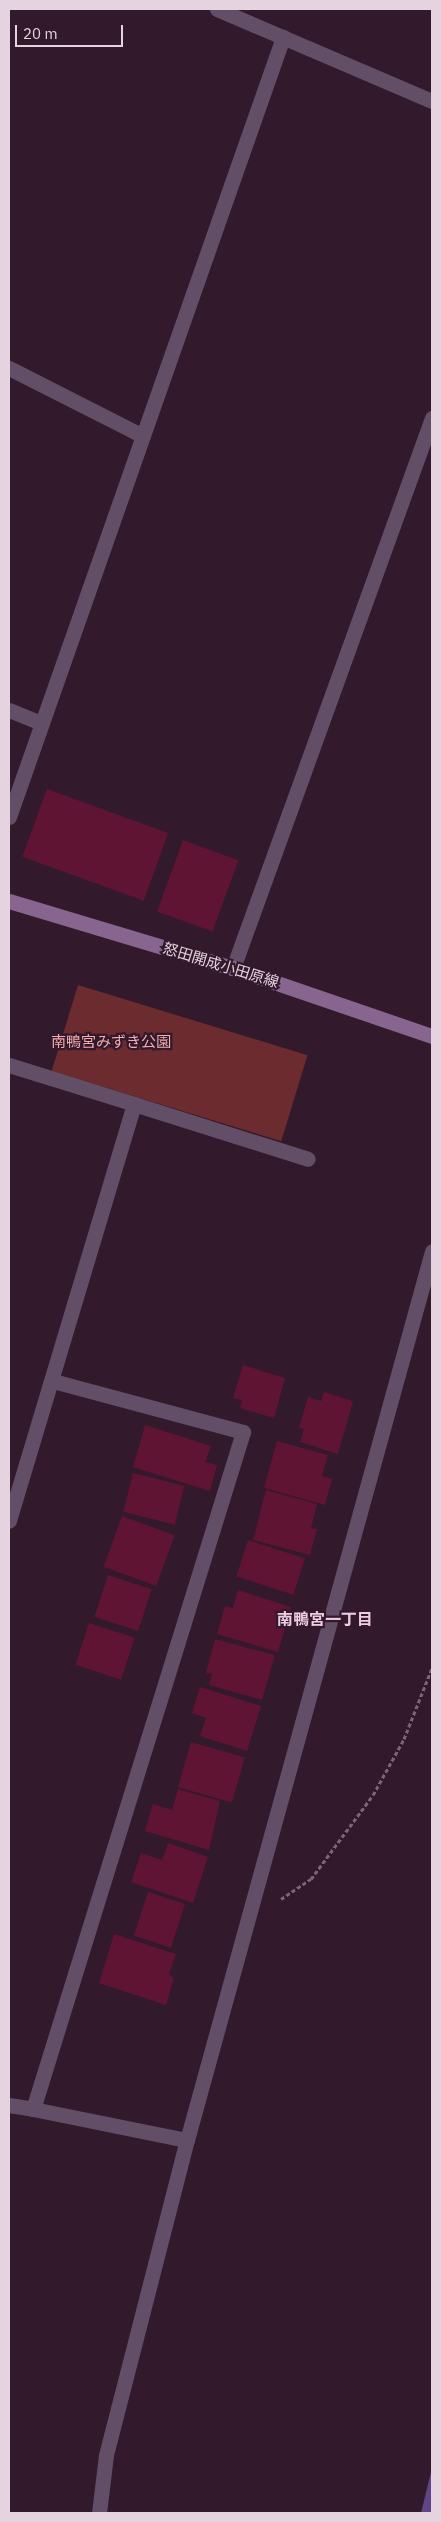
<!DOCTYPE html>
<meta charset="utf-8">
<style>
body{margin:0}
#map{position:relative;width:441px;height:2522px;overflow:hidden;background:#32192b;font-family:"IBM Plex Sans","Noto Sans JP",sans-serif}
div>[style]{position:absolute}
.green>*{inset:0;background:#6c2b2f;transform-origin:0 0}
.water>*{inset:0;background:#5f4488}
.building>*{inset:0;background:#5f1434;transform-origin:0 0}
.path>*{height:3px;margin-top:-1.5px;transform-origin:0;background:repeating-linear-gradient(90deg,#7c6676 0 4px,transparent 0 6.5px)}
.lane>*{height:15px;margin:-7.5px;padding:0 7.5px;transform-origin:7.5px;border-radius:7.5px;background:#634e68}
.street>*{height:15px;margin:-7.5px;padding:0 7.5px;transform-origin:7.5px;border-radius:7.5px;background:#634e68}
.secondary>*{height:15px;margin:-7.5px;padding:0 7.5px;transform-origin:7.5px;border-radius:7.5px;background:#87658f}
span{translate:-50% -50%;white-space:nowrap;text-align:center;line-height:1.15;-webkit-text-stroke:4.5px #32192b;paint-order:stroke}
.street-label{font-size:15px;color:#e5d3df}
.park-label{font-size:15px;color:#f4acad}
.neighbourhood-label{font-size:16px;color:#efcce3;font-weight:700}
.frame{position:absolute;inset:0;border:10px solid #e5d3df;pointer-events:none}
.scale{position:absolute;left:15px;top:25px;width:108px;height:22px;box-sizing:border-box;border:2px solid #e5d3df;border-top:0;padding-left:6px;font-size:15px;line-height:18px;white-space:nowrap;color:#e5d3df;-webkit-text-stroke:4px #32192b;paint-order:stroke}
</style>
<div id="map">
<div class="green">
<div style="left:78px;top:985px;width:240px;height:90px;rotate:17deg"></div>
</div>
<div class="water">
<div style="clip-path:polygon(432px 2468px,432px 2513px,421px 2513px)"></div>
</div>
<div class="building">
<div style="left:47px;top:789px;width:129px;height:72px;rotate:20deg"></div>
<div style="left:183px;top:840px;width:59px;height:76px;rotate:20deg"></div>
<div style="clip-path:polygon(243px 1365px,285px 1378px,274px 1418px,240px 1408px,242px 1400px,233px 1398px)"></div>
<div style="clip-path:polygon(324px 1392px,353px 1401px,338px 1454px,300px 1442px,304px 1429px,299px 1428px,308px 1397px,321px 1401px)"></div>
<div style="clip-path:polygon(145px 1425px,211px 1446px,205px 1462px,217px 1465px,210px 1491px,133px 1467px)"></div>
<div style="clip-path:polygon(277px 1441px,328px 1455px,322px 1476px,332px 1479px,325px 1505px,264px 1488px)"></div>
<div style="left:133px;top:1473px;width:53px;height:40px;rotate:14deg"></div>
<div style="clip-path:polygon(266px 1490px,317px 1504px,311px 1528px,317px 1529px,310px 1555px,253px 1540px)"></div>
<div style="left:122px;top:1516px;width:56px;height:54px;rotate:20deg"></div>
<div style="left:248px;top:1540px;width:60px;height:38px;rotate:18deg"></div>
<div style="left:108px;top:1575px;width:46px;height:44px;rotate:18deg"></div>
<div style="clip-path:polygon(238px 1590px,291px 1607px,278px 1652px,217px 1634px,225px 1606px,233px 1608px)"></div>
<div style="left:89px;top:1623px;width:48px;height:44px;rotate:18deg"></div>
<div style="clip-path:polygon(215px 1639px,275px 1655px,262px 1700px,209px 1685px,212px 1674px,206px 1673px)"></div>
<div style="clip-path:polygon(200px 1687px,261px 1706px,247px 1751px,200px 1736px,206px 1718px,192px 1713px)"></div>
<div style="left:191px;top:1742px;width:56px;height:47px;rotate:16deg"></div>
<div style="clip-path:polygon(178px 1789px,220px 1801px,209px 1850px,145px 1831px,153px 1804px,172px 1810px)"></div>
<div style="clip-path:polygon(168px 1843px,208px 1857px,193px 1903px,131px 1882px,141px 1853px,162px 1860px)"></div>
<div style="left:148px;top:1892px;width:39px;height:46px;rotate:18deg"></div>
<div style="clip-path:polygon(114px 1934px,176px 1954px,169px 1974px,174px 1978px,166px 2005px,99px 1983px)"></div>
</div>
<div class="path">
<div style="left:281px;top:1899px;width:36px;rotate:-34deg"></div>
<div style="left:311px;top:1879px;width:104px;rotate:-53.6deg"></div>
<div style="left:373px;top:1795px;width:64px;rotate:-61deg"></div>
<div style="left:404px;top:1739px;width:76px;rotate:-68.5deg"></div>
</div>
<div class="lane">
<div style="left:9px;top:368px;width:150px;rotate:26.9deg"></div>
<div style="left:9px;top:710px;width:35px;rotate:22deg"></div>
</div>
<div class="street">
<div style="left:217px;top:9px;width:234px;rotate:23.2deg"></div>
<div style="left:9px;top:817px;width:827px;rotate:-70.64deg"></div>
<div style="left:233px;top:968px;width:585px;rotate:-70.11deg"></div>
<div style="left:9px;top:1065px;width:131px;rotate:17.3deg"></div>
<div style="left:134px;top:1104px;width:435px;rotate:106.7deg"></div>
<div style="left:134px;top:1104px;width:182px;rotate:17.5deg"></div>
<div style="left:53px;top:1381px;width:197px;rotate:15deg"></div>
<div style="left:243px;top:1432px;width:709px;rotate:107.23deg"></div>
<div style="left:33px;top:2109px;width:157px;rotate:11.4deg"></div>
<div style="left:9px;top:2105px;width:24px;rotate:9deg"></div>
<div style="left:99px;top:2513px;width:58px;rotate:-83.1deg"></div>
<div style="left:106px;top:2455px;width:325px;rotate:-75.6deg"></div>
<div style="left:187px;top:2140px;width:922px;rotate:-74.59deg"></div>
</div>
<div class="secondary">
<div style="left:9px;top:901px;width:234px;rotate:16.7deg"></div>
<div style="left:233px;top:968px;width:210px;rotate:18.9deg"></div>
</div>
<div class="street-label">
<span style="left:221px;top:965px;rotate:17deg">怒田開成小田原線</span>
</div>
<div class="park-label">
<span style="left:111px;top:1042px">南鴨宮みずき公園</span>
</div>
<div class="neighbourhood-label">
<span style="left:325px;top:1619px">南鴨宮一丁目</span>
</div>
<div class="frame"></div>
<div class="scale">20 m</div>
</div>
